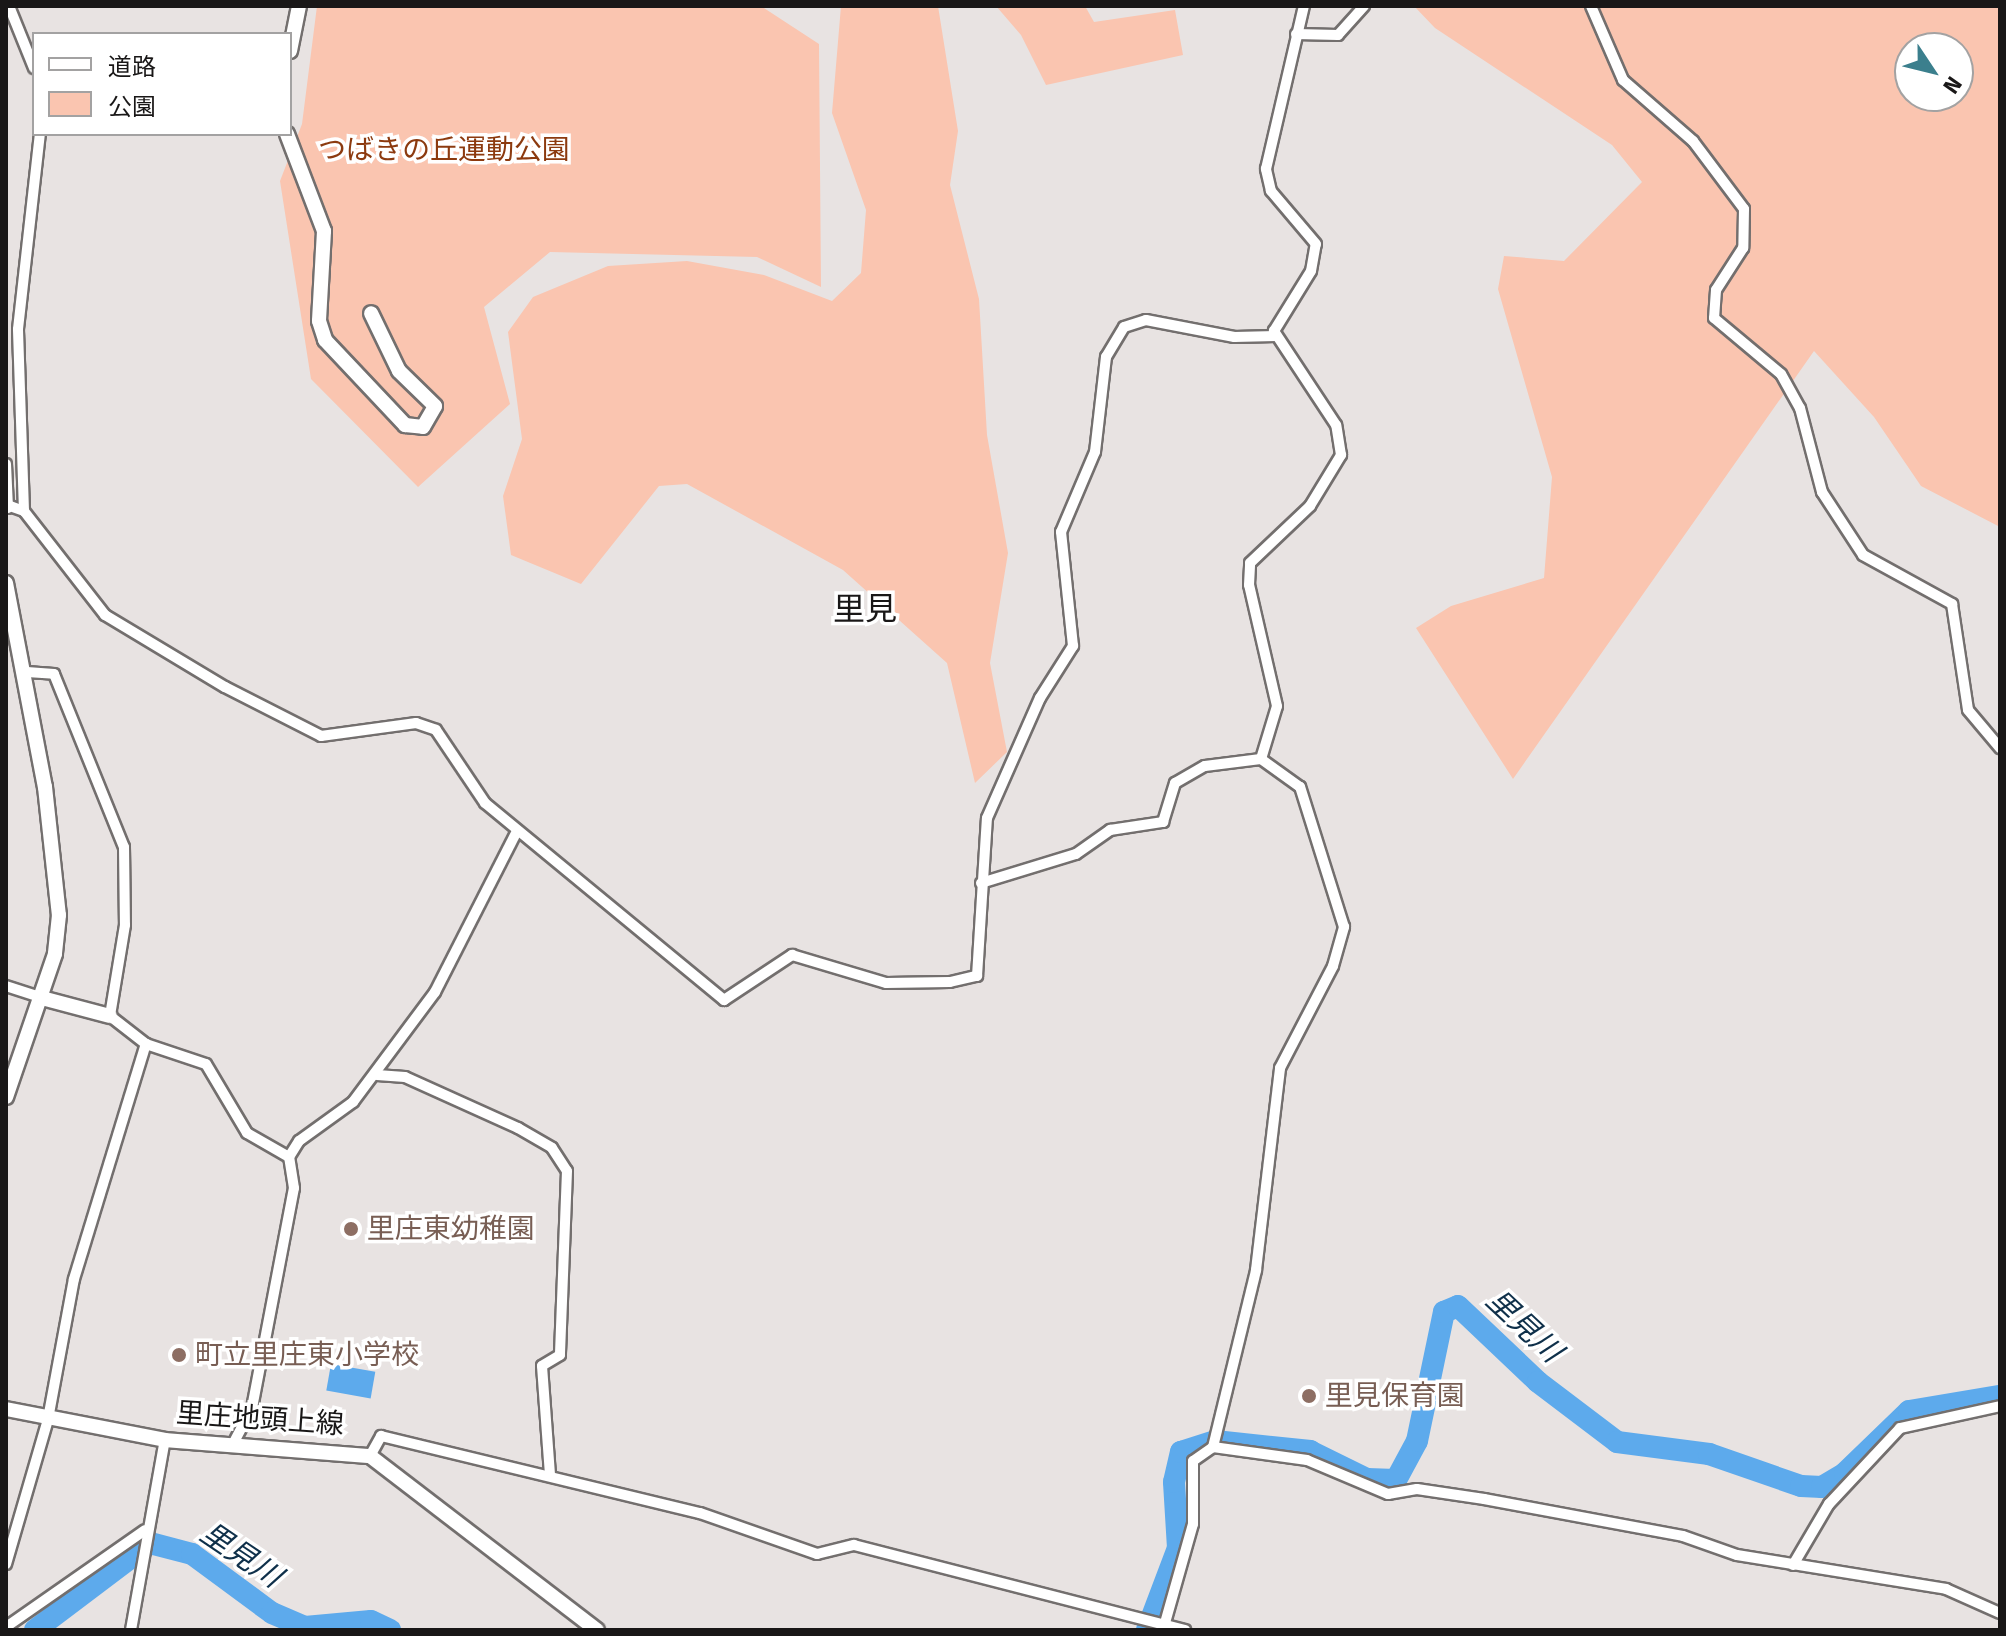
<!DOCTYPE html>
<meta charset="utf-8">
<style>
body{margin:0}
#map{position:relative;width:2006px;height:1636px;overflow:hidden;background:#e8e3e2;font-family:"Fira Sans","Noto Sans JP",sans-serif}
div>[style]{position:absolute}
.green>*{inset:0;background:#fac5b0}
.water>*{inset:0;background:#5daaec;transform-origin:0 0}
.river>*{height:22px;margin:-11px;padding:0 11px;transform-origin:11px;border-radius:11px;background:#5daaec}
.roads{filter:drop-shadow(2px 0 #736f6e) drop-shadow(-2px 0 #736f6e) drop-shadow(0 2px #736f6e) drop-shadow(0 -2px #736f6e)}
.street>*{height:10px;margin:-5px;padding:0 5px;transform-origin:5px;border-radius:5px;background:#fff}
.secondary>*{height:14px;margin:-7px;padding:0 7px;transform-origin:7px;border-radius:7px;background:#fff}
.dots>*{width:22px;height:22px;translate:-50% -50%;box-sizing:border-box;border:4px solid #fff;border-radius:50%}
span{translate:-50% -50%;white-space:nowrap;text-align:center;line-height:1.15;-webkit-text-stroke:7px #fff;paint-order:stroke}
.park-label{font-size:28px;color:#8c3a0f}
.education-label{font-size:28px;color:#785e54}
.left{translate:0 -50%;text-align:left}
.street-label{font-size:28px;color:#191717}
.water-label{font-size:30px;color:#0f304a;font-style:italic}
.quarter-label{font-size:32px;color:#191717}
.frame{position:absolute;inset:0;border:8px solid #191717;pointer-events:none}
.legend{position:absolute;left:32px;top:32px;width:260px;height:104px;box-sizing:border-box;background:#fff;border:2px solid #a3a2a2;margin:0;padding:10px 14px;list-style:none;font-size:24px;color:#191717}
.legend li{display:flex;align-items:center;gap:16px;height:40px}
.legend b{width:40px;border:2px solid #a3a2a2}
.north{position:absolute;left:1894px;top:32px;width:80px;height:80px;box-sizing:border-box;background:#fff;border:2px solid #a3a2a2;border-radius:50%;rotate:125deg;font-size:22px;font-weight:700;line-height:32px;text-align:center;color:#191717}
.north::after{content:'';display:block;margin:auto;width:28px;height:36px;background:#3b7f8d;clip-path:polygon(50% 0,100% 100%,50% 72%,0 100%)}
</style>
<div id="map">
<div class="green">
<div style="clip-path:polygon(317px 6px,761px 6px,819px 44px,821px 287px,757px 257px,550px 252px,484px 307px,510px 404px,418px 487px,311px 379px,280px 181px,302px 124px)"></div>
<div style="clip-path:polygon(841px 6px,938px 6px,958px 131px,950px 185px,979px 299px,987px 435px,1008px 553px,990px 663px,1007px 752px,975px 783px,947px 663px,843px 570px,687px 484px,659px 486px,581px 584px,511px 555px,503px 496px,522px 439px,508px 332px,533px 297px,608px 266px,687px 261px,764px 275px,832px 301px,861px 273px,866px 210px,832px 113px)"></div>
<div style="clip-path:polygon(996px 6px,1085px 6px,1094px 22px,1175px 10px,1183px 55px,1046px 85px,1021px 35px)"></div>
<div style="clip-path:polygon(evenodd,1414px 6px,2000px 6px,2000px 527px,1921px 486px,1874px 417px,1814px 351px,1513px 779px,1416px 628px,1451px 606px,1544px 578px,1552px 477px,1498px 289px,1504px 256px,1564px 261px,1642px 182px,1612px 145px,1435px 28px,1414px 6px,1910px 48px,1958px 48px,1958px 96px,1910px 96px,1910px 48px)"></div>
</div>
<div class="water">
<div style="left:331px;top:1364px;width:45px;height:27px;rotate:10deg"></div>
</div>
<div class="river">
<div style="left:35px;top:1630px;width:144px;rotate:-37.1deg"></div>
<div style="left:150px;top:1543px;width:43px;rotate:14.7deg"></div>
<div style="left:192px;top:1554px;width:99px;rotate:36.4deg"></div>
<div style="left:272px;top:1613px;width:36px;rotate:23deg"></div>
<div style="left:305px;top:1627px;width:66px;rotate:-5.2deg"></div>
<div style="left:371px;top:1621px;width:21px;rotate:25deg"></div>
<div style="left:1147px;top:1630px;width:88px;rotate:-69.3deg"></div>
<div style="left:1178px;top:1548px;width:66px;rotate:-93.5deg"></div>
<div style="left:1174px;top:1482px;width:31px;rotate:-77deg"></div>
<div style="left:1181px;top:1452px;width:36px;rotate:-18deg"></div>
<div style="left:1215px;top:1441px;width:96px;rotate:6deg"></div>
<div style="left:1310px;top:1451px;width:64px;rotate:26.2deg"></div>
<div style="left:1367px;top:1479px;width:29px;rotate:2deg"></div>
<div style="left:1396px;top:1480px;width:44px;rotate:-61.7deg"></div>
<div style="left:1417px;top:1441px;width:132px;rotate:-78.2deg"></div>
<div style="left:1444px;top:1312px;width:15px;rotate:-23deg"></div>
<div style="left:1458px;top:1306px;width:110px;rotate:43.5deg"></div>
<div style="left:1538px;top:1382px;width:99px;rotate:37.2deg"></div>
<div style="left:1617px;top:1442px;width:93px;rotate:7.4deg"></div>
<div style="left:1709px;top:1454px;width:97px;rotate:19.2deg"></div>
<div style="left:1801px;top:1486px;width:21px;rotate:3deg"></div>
<div style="left:1822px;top:1487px;width:27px;rotate:-31deg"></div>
<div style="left:1845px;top:1473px;width:89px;rotate:-44.1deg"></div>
<div style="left:1909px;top:1411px;width:92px;rotate:-9.4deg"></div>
</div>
<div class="roads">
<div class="street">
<div style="left:9px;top:6px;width:67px;rotate:68deg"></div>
<div style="left:1591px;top:6px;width:81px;rotate:66.6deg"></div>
<div style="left:1623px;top:80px;width:93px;rotate:41.1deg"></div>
<div style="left:1693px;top:141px;width:85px;rotate:53.1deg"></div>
<div style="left:1744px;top:209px;width:39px;rotate:91deg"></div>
<div style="left:1743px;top:248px;width:50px;rotate:122.7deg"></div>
<div style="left:1716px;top:290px;width:28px;rotate:94deg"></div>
<div style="left:1714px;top:318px;width:87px;rotate:39.9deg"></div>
<div style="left:1781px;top:374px;width:39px;rotate:61deg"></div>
<div style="left:1800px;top:408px;width:87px;rotate:75.3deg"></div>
<div style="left:1822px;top:492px;width:75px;rotate:56.9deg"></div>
<div style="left:1863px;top:555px;width:102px;rotate:28.8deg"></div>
<div style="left:1952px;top:604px;width:107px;rotate:81.4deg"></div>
<div style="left:1968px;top:710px;width:50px;rotate:49.9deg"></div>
<div style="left:1296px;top:34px;width:42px;rotate:1.4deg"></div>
<div style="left:1338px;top:35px;width:39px;rotate:-48deg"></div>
<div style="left:6px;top:464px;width:44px;rotate:87.4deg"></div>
<div style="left:10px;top:506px;width:15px;rotate:20deg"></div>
<div style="left:24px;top:511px;width:132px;rotate:52.1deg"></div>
<div style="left:105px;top:615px;width:140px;rotate:31deg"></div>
<div style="left:225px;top:687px;width:108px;rotate:27deg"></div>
<div style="left:321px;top:736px;width:96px;rotate:-7.8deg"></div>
<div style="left:416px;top:723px;width:21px;rotate:19deg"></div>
<div style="left:436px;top:730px;width:88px;rotate:56.1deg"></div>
<div style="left:485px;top:803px;width:310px;rotate:39.5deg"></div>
<div style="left:724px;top:1000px;width:82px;rotate:-33.5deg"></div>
<div style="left:792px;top:955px;width:98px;rotate:16.6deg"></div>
<div style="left:886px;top:983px;width:64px;rotate:-0.9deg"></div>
<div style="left:950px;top:982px;width:28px;rotate:-13deg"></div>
<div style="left:977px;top:976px;width:158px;rotate:-86.4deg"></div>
<div style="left:987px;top:818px;width:131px;rotate:-66.2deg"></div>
<div style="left:1040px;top:698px;width:62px;rotate:-57.6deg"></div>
<div style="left:1073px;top:646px;width:115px;rotate:-96deg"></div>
<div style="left:1061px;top:532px;width:87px;rotate:-67deg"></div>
<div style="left:1095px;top:452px;width:96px;rotate:-83.4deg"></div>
<div style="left:1106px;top:357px;width:35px;rotate:-59deg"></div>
<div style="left:1124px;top:327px;width:23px;rotate:-18deg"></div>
<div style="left:1146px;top:320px;width:90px;rotate:10.9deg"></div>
<div style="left:1234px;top:337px;width:42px;rotate:-1.4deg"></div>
<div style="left:24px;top:511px;width:182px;rotate:-91.9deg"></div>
<div style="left:18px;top:329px;width:196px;rotate:-83.6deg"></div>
<div style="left:27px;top:672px;width:27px;rotate:4deg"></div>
<div style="left:54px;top:674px;width:187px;rotate:68deg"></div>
<div style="left:124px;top:847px;width:78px;rotate:89.3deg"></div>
<div style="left:125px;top:925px;width:92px;rotate:99.4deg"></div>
<div style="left:110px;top:1016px;width:46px;rotate:37.9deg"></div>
<div style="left:146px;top:1044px;width:63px;rotate:18.4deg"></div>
<div style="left:206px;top:1064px;width:80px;rotate:59.3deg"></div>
<div style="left:247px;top:1133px;width:48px;rotate:29.7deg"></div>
<div style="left:981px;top:883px;width:99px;rotate:-17deg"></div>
<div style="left:1076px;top:854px;width:42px;rotate:-35.2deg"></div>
<div style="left:1110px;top:830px;width:54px;rotate:-8.6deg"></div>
<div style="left:1163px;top:822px;width:41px;rotate:-72.9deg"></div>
<div style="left:1175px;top:783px;width:34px;rotate:-30deg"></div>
<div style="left:1205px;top:766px;width:56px;rotate:-7.1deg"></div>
<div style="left:6px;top:986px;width:38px;rotate:18deg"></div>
<div style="left:377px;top:1075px;width:28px;rotate:4deg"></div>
<div style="left:405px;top:1077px;width:124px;rotate:24.3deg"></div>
<div style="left:518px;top:1128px;width:39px;rotate:30deg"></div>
<div style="left:552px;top:1148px;width:27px;rotate:57deg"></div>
<div style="left:567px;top:1171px;width:184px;rotate:92.2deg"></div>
<div style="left:560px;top:1355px;width:21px;rotate:149deg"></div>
<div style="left:542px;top:1366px;width:109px;rotate:85.8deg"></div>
<div style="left:234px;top:1442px;width:38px;rotate:-62deg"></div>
<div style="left:252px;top:1408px;width:224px;rotate:-79.2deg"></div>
<div style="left:294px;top:1188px;width:31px;rotate:-99deg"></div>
<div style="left:289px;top:1157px;width:19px;rotate:-58deg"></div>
<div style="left:299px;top:1141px;width:67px;rotate:-35.8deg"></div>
<div style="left:353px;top:1102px;width:137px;rotate:-53.3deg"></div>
<div style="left:435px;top:992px;width:181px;rotate:-63deg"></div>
<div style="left:1213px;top:1447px;width:182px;rotate:-76.3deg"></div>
<div style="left:1256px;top:1270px;width:203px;rotate:-83.2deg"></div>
<div style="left:1280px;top:1068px;width:115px;rotate:-62.5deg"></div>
<div style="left:1333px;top:966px;width:41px;rotate:-74.2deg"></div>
<div style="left:1344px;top:927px;width:147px;rotate:-107.4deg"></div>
<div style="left:1300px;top:787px;width:48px;rotate:-144.3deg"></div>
<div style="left:1261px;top:759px;width:55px;rotate:-73.2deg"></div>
<div style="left:1277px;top:706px;width:124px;rotate:-103deg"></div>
<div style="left:1249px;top:585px;width:22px;rotate:-87deg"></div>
<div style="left:1250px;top:563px;width:83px;rotate:-43.5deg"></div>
<div style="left:1310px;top:506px;width:60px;rotate:-58.7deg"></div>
<div style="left:1341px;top:455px;width:30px;rotate:-99deg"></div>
<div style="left:1336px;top:425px;width:113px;rotate:-123.4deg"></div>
<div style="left:1274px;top:331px;width:70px;rotate:-58.3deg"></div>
<div style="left:1311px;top:271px;width:27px;rotate:-80deg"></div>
<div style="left:1316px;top:244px;width:70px;rotate:-130.3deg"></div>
<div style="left:1271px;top:191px;width:23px;rotate:-103deg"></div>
<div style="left:1266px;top:169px;width:167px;rotate:-76.9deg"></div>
<div style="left:370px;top:1456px;width:23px;rotate:-61deg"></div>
<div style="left:381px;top:1436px;width:328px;rotate:13.6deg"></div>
<div style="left:700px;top:1513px;width:124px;rotate:19.3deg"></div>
<div style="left:817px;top:1554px;width:38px;rotate:-14deg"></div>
<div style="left:854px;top:1545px;width:342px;rotate:14.4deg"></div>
<div style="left:6px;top:1564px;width:151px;rotate:-73.8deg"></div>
<div style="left:48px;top:1419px;width:142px;rotate:-79.5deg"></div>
<div style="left:74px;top:1279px;width:246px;rotate:-73deg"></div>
<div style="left:1793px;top:1565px;width:71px;rotate:-59.5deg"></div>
<div style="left:1829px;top:1504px;width:104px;rotate:-46.9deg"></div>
<div style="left:1900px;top:1428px;width:102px;rotate:-12.4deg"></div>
<div style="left:6px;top:1627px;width:169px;rotate:-34.9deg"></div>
<div style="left:131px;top:1630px;width:193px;rotate:-79.9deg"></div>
<div style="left:1163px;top:1630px;width:110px;rotate:-74.2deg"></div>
<div style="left:1193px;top:1524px;width:63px;rotate:-90deg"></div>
<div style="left:1193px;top:1461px;width:24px;rotate:-35deg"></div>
<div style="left:1213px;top:1447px;width:95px;rotate:7.9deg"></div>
<div style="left:1307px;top:1460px;width:88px;rotate:22.8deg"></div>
<div style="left:1388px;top:1494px;width:29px;rotate:-10deg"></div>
<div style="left:1417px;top:1489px;width:68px;rotate:8.5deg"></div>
<div style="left:1484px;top:1499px;width:202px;rotate:10.5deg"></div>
<div style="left:1683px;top:1536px;width:57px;rotate:19.4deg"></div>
<div style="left:1737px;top:1555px;width:212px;rotate:9.2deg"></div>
<div style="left:1946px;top:1589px;width:59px;rotate:24deg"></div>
</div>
<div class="secondary">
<div style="left:290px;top:51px;width:46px;rotate:-78.7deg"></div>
<div style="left:287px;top:134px;width:104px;rotate:69.1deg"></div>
<div style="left:324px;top:231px;width:90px;rotate:93.2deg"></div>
<div style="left:319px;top:321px;width:20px;rotate:72deg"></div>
<div style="left:325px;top:340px;width:117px;rotate:46.7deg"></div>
<div style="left:405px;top:425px;width:18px;rotate:6deg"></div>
<div style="left:423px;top:427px;width:24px;rotate:-60deg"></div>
<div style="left:435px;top:406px;width:50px;rotate:-135.8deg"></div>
<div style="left:399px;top:371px;width:64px;rotate:-115.8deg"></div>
<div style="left:6px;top:583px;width:208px;rotate:79.2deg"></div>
<div style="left:45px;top:787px;width:129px;rotate:83.8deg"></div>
<div style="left:59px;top:915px;width:39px;rotate:96deg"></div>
<div style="left:55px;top:954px;width:151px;rotate:108.9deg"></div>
<div style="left:42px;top:998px;width:70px;rotate:14.8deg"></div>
<div style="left:6px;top:1409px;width:162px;rotate:11deg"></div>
<div style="left:165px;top:1440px;width:206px;rotate:4.5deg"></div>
<div style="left:370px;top:1456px;width:286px;rotate:37.5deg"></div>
</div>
</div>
<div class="dots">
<div style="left:351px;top:1229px;background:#8d6e63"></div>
<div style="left:179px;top:1355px;background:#8d6e63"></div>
<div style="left:1309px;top:1396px;background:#8d6e63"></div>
</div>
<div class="park-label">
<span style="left:444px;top:150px">つばきの丘運動公園</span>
</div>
<div class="education-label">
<span class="left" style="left:367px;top:1229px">里庄東幼稚園</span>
<span class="left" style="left:195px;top:1355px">町立里庄東小学校</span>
<span class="left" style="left:1325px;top:1396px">里見保育園</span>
</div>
<div class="street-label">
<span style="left:260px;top:1419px;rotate:4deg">里庄地頭上線</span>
</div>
<div class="water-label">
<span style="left:1524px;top:1326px;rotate:43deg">里見川</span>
<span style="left:241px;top:1555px;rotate:34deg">里見川</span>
</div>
<div class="quarter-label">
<span style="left:865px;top:609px">里見</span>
</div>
<div class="frame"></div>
<ul class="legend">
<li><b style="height:10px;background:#fff"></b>道路</li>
<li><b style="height:22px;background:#fac5b0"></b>公園</li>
</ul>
<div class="north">N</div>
</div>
